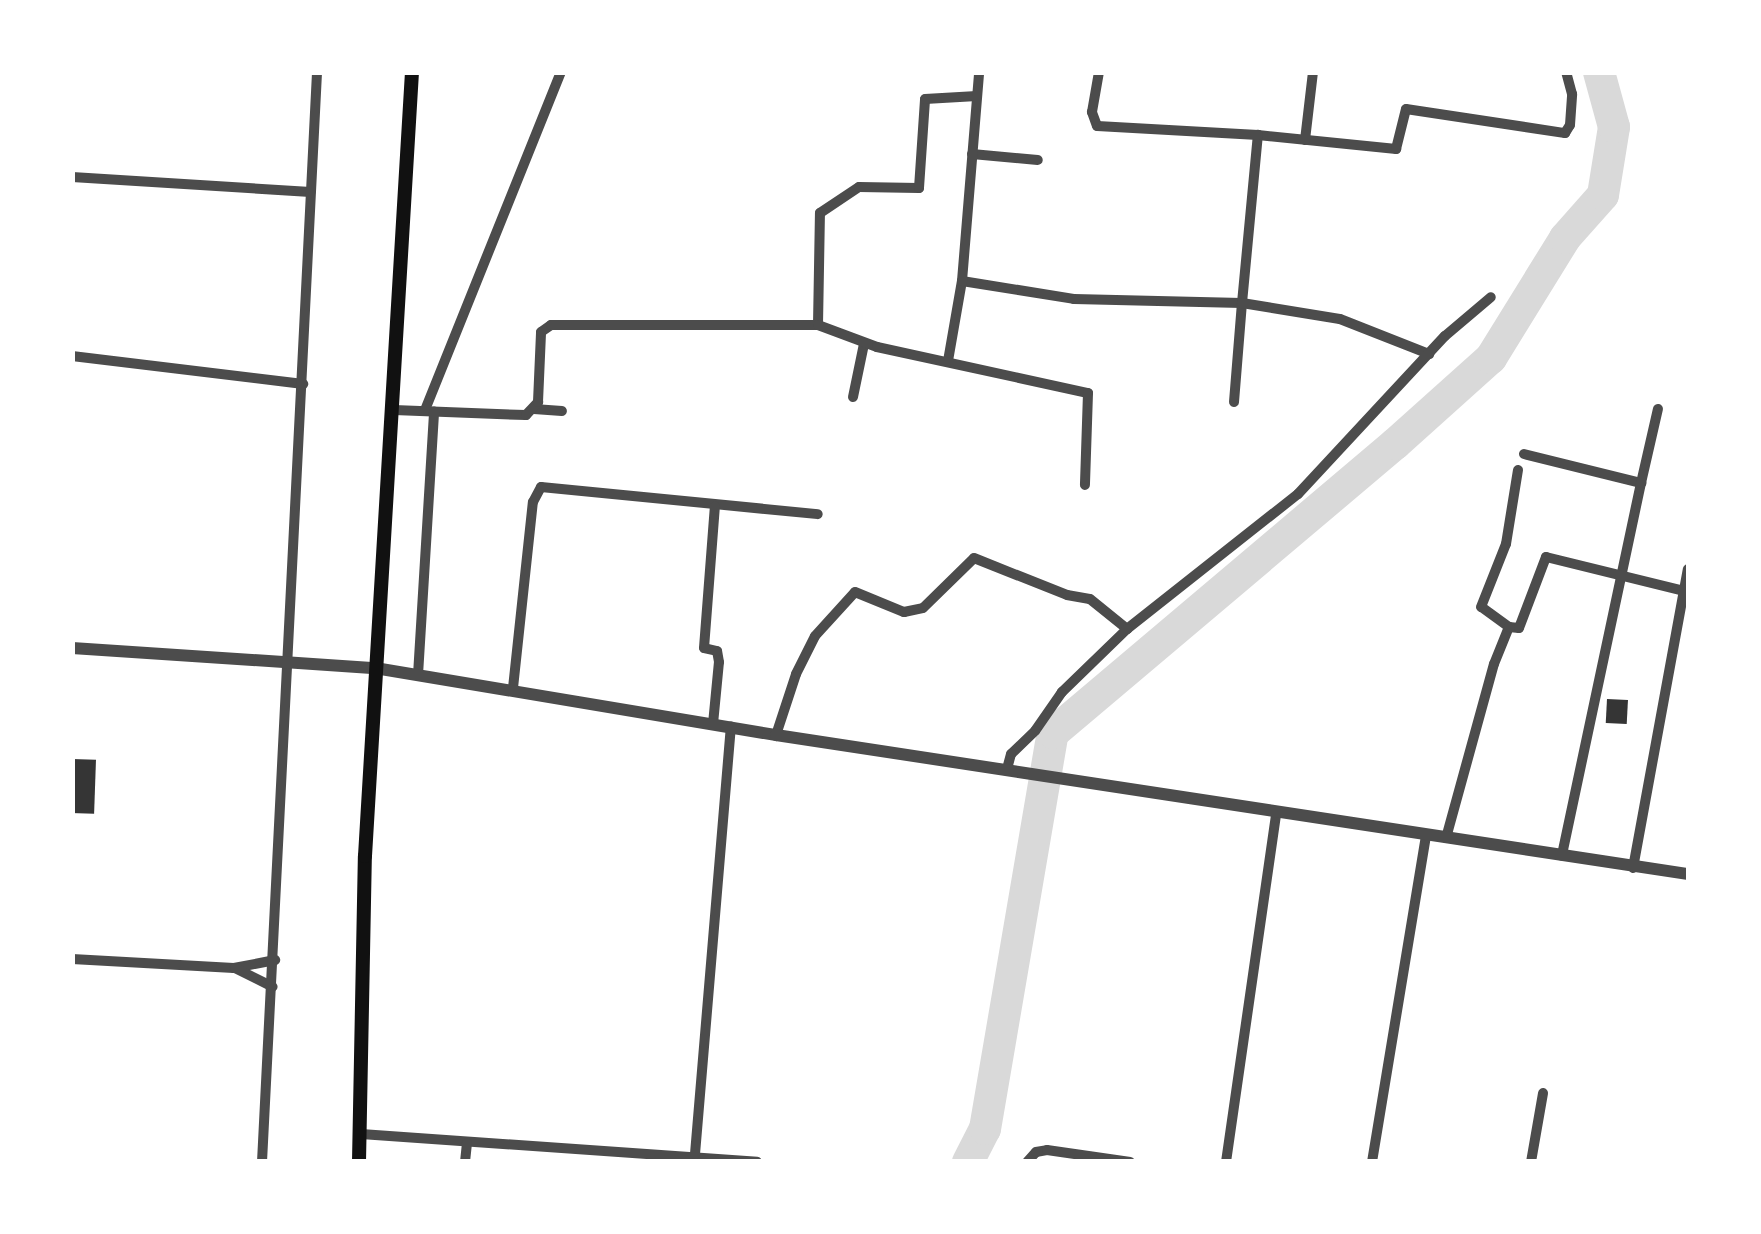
<!DOCTYPE html>
<style>
body{margin:0}
#map{position:relative;width:1761px;height:1234px;overflow:hidden;background:#fff;font-family:Raleway,sans-serif}
div>[style]{position:absolute}
.river>*{height:32px;margin:-16px;padding:0 16px;transform-origin:16px;border-radius:16px;background:#d9d9d9}
.building>*{inset:0;background:#353535;transform-origin:0 0}
.minor>*{height:10px;margin:-5px;padding:0 5px;transform-origin:5px;border-radius:5px;background:#4c4c4c}
.tertiary>*{height:12px;margin:-6px;padding:0 6px;transform-origin:6px;border-radius:6px;background:#4c4c4c}
.secondary>*{height:14px;margin:-7px;padding:0 7px;transform-origin:7px;border-radius:7px;background:#111}
span{translate:-50% -50%;white-space:nowrap;text-align:center;line-height:1.15;-webkit-text-stroke:10px #fff;paint-order:stroke}
.frame{position:absolute;inset:0;border:75px solid #fff;pointer-events:none}
</style>
<div id="map">
<div class="river">
<div style="left:968px;top:1162px;width:37px;rotate:-63deg"></div>
<div style="left:985px;top:1129px;width:402px;rotate:-80.3deg"></div>
<div style="left:1053px;top:733px;width:448px;rotate:-40.2deg"></div>
<div style="left:1395px;top:444px;width:129px;rotate:-41.9deg"></div>
<div style="left:1491px;top:358px;width:141px;rotate:-58.3deg"></div>
<div style="left:1565px;top:238px;width:57px;rotate:-48.5deg"></div>
<div style="left:1603px;top:195px;width:69px;rotate:-80.8deg"></div>
<div style="left:1614px;top:127px;width:57px;rotate:-105.3deg"></div>
</div>
<div class="building">
<div style="left:1607px;top:699px;width:21px;height:24px;rotate:3deg"></div>
<div style="left:72px;top:759px;width:24px;height:54px;rotate:2deg"></div>
</div>
<div class="minor">
<div style="left:1258px;top:135px;width:139px;rotate:5.8deg"></div>
<div style="left:1396px;top:149px;width:41px;rotate:-76deg"></div>
<div style="left:1406px;top:109px;width:161px;rotate:8.6deg"></div>
<div style="left:1565px;top:133px;width:9px;rotate:-58deg"></div>
<div style="left:1570px;top:125px;width:31px;rotate:-86deg"></div>
<div style="left:1572px;top:94px;width:23px;rotate:-105deg"></div>
<div style="left:1305px;top:140px;width:68px;rotate:-83.3deg"></div>
<div style="left:972px;top:154px;width:66px;rotate:5.2deg"></div>
<div style="left:72px;top:177px;width:239px;rotate:3.6deg"></div>
<div style="left:962px;top:281px;width:113px;rotate:9.1deg"></div>
<div style="left:1074px;top:299px;width:168px;rotate:1.4deg"></div>
<div style="left:1242px;top:303px;width:169px;rotate:-84.6deg"></div>
<div style="left:1258px;top:135px;width:161px;rotate:-176.8deg"></div>
<div style="left:1097px;top:126px;width:15px;rotate:-110deg"></div>
<div style="left:1092px;top:112px;width:41px;rotate:-80.1deg"></div>
<div style="left:818px;top:325px;width:112px;rotate:-89deg"></div>
<div style="left:820px;top:213px;width:47px;rotate:-33.7deg"></div>
<div style="left:859px;top:187px;width:60px;rotate:1deg"></div>
<div style="left:919px;top:188px;width:89px;rotate:-86.1deg"></div>
<div style="left:925px;top:99px;width:52px;rotate:-3.3deg"></div>
<div style="left:72px;top:356px;width:233px;rotate:6.9deg"></div>
<div style="left:948px;top:361px;width:81px;rotate:-80.1deg"></div>
<div style="left:962px;top:281px;width:210px;rotate:-85.3deg"></div>
<div style="left:853px;top:397px;width:54px;rotate:-78.3deg"></div>
<div style="left:1234px;top:402px;width:99px;rotate:-85.4deg"></div>
<div style="left:1242px;top:303px;width:99px;rotate:9.3deg"></div>
<div style="left:1340px;top:319px;width:96px;rotate:21.5deg"></div>
<div style="left:534px;top:409px;width:28px;rotate:4deg"></div>
<div style="left:394px;top:410px;width:132px;rotate:2.2deg"></div>
<div style="left:526px;top:415px;width:18px;rotate:-47deg"></div>
<div style="left:538px;top:402px;width:70px;rotate:-87.5deg"></div>
<div style="left:541px;top:332px;width:12px;rotate:-35deg"></div>
<div style="left:551px;top:325px;width:267px"></div>
<div style="left:818px;top:325px;width:63px;rotate:20.4deg"></div>
<div style="left:877px;top:347px;width:216px;rotate:12.3deg"></div>
<div style="left:1088px;top:393px;width:92px;rotate:91.9deg"></div>
<div style="left:425px;top:410px;width:364px;rotate:-68.1deg"></div>
<div style="left:1524px;top:454px;width:121px;rotate:13.9deg"></div>
<div style="left:1641px;top:483px;width:381px;rotate:102deg"></div>
<div style="left:1641px;top:483px;width:76px;rotate:-77.1deg"></div>
<div style="left:1509px;top:627px;width:34px;rotate:-144deg"></div>
<div style="left:1481px;top:607px;width:68px;rotate:-68.4deg"></div>
<div style="left:1506px;top:544px;width:75px;rotate:-80.8deg"></div>
<div style="left:1127px;top:629px;width:218px;rotate:-38.3deg"></div>
<div style="left:1298px;top:494px;width:216px;rotate:-47.1deg"></div>
<div style="left:1445px;top:336px;width:60px;rotate:-40.3deg"></div>
<div style="left:418px;top:675px;width:264px;rotate:-86.5deg"></div>
<div style="left:513px;top:688px;width:187px;rotate:-83.9deg"></div>
<div style="left:533px;top:502px;width:17px;rotate:-62deg"></div>
<div style="left:541px;top:487px;width:278px;rotate:5.6deg"></div>
<div style="left:713px;top:724px;width:62px;rotate:-84.5deg"></div>
<div style="left:719px;top:662px;width:11px;rotate:-100deg"></div>
<div style="left:717px;top:651px;width:13px;rotate:-167deg"></div>
<div style="left:704px;top:648px;width:142px;rotate:-85.6deg"></div>
<div style="left:776px;top:735px;width:64px;rotate:-71.8deg"></div>
<div style="left:796px;top:674px;width:42px;rotate:-63.4deg"></div>
<div style="left:815px;top:636px;width:59px;rotate:-47.7deg"></div>
<div style="left:855px;top:592px;width:53px;rotate:22.2deg"></div>
<div style="left:904px;top:612px;width:19px;rotate:-12deg"></div>
<div style="left:923px;top:608px;width:71px;rotate:-44.4deg"></div>
<div style="left:974px;top:558px;width:100px;rotate:21.7deg"></div>
<div style="left:1067px;top:595px;width:23px;rotate:10deg"></div>
<div style="left:1090px;top:599px;width:48px;rotate:39deg"></div>
<div style="left:1127px;top:629px;width:91px;rotate:135.9deg"></div>
<div style="left:1062px;top:692px;width:47px;rotate:124.7deg"></div>
<div style="left:1035px;top:731px;width:33px;rotate:136deg"></div>
<div style="left:1011px;top:754px;width:16px;rotate:105deg"></div>
<div style="left:1446px;top:838px;width:180px;rotate:-74.6deg"></div>
<div style="left:1494px;top:664px;width:40px;rotate:-68deg"></div>
<div style="left:1509px;top:627px;width:10px;rotate:6deg"></div>
<div style="left:1519px;top:628px;width:76px;rotate:-69.2deg"></div>
<div style="left:1546px;top:557px;width:146px;rotate:13.8deg"></div>
<div style="left:1633px;top:868px;width:304px;rotate:-79.6deg"></div>
<div style="left:72px;top:959px;width:162px;rotate:3.2deg"></div>
<div style="left:234px;top:968px;width:42px;rotate:-11deg"></div>
<div style="left:235px;top:968px;width:42px;rotate:26.6deg"></div>
<div style="left:361px;top:1134px;width:397px;rotate:4deg"></div>
<div style="left:695px;top:1154px;width:429px;rotate:-85.2deg"></div>
<div style="left:262px;top:1162px;width:1091px;rotate:-87.11deg"></div>
<div style="left:465px;top:1162px;width:19px;rotate:-84deg"></div>
<div style="left:1027px;top:1162px;width:13px;rotate:-48deg"></div>
<div style="left:1036px;top:1152px;width:11px;rotate:-10deg"></div>
<div style="left:1047px;top:1150px;width:84px;rotate:8.2deg"></div>
<div style="left:1226px;top:1162px;width:353px;rotate:-81.8deg"></div>
<div style="left:1372px;top:1162px;width:330px;rotate:-80.6deg"></div>
<div style="left:1531px;top:1162px;width:70px;rotate:-80.1deg"></div>
</div>
<div class="tertiary">
<div style="left:72px;top:648px;width:304px;rotate:3.8deg"></div>
<div style="left:375px;top:668px;width:407px;rotate:9.5deg"></div>
<div style="left:776px;top:735px;width:923px;rotate:8.67deg"></div>
</div>
<div class="secondary">
<div style="left:359px;top:1162px;width:306px;rotate:-88.9deg"></div>
<div style="left:365px;top:856px;width:785px;rotate:-86.57deg"></div>
</div>
<div class="frame"></div>
</div>
